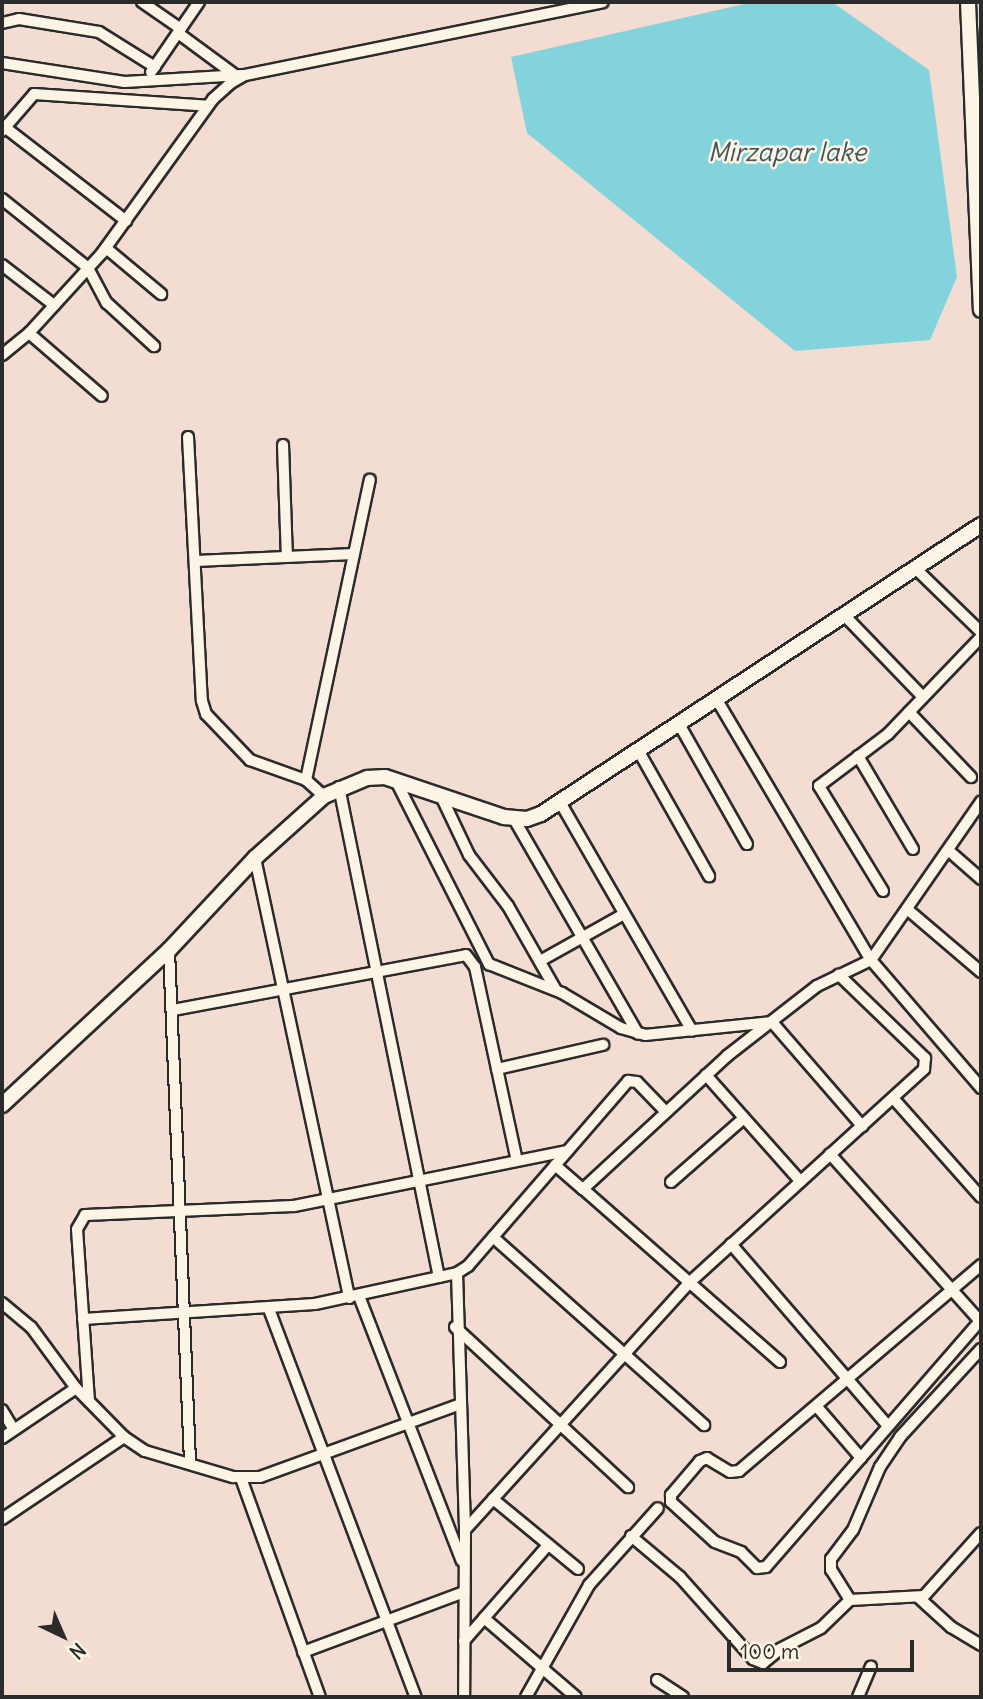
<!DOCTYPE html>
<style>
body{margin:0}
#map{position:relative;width:983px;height:1699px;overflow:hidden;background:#f3dcd1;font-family:Delius,sans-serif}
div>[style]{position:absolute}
.water>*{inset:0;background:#83d3dd}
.roads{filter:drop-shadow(2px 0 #2b2b2b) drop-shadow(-2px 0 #2b2b2b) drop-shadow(0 2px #2b2b2b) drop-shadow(0 -2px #2b2b2b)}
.minor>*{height:10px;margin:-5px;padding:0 5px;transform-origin:5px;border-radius:5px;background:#fcf5e5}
.tertiary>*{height:14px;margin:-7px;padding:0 7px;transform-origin:7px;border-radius:7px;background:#fcf5e5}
span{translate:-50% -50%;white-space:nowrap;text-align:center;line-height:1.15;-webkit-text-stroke:5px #fcf5e5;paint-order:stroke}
.water-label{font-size:26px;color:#415558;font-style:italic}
.frame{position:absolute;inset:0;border:4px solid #2b2b2b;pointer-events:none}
.north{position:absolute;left:28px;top:1601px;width:70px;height:70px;-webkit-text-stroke:5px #fcf5e5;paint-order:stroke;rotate:136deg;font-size:19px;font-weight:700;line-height:28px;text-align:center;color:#2b2b2b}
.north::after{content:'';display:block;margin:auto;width:24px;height:32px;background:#2b2b2b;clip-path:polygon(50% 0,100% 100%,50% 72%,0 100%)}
.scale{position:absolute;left:727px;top:1640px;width:187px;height:32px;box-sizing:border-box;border:4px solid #2b2b2b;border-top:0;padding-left:9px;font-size:21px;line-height:24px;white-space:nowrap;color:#2b2b2b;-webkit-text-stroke:5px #fcf5e5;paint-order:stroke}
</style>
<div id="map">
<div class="water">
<div style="clip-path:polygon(753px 2px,832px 2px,929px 70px,957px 277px,930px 340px,795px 351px,527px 133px,511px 57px)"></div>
</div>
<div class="roads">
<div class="minor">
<div style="left:142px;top:2px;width:47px;rotate:34.7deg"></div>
<div style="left:2px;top:23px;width:17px;rotate:-13deg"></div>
<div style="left:19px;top:19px;width:81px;rotate:9.2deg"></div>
<div style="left:99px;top:32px;width:66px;rotate:32deg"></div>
<div style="left:178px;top:33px;width:71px;rotate:36.4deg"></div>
<div style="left:2px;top:63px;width:124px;rotate:8.8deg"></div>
<div style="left:125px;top:82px;width:117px;rotate:-3.4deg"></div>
<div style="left:151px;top:72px;width:85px;rotate:-55.6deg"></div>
<div style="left:2px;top:125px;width:157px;rotate:37.7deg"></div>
<div style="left:2px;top:131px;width:49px;rotate:-49.1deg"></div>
<div style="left:34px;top:94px;width:174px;rotate:3.9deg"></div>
<div style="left:2px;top:199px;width:110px;rotate:38.7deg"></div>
<div style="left:88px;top:268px;width:40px;rotate:62deg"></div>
<div style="left:107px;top:303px;width:64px;rotate:42.5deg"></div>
<div style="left:106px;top:248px;width:72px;rotate:39.9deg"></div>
<div style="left:2px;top:265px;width:66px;rotate:37.6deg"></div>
<div style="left:29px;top:333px;width:96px;rotate:40.8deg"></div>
<div style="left:2px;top:355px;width:35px;rotate:-39deg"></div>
<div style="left:29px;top:333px;width:108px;rotate:-47.6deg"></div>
<div style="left:102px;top:253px;width:190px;rotate:-54.2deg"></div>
<div style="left:213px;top:99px;width:24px;rotate:-42deg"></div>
<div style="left:231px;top:83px;width:16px;rotate:-30deg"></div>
<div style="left:245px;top:75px;width:365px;rotate:-11.5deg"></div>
<div style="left:188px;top:437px;width:264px;rotate:87deg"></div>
<div style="left:202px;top:701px;width:14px;rotate:73deg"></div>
<div style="left:206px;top:714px;width:64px;rotate:46.3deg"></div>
<div style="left:250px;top:760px;width:59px;rotate:19.7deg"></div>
<div style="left:306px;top:780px;width:24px;rotate:42deg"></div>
<div style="left:283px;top:445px;width:112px;rotate:88deg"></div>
<div style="left:195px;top:561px;width:159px;rotate:-2.5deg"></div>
<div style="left:916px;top:569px;width:91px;rotate:44.1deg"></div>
<div style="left:845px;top:616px;width:112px;rotate:46.1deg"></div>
<div style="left:717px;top:700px;width:302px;rotate:59.4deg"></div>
<div style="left:871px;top:960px;width:169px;rotate:49.3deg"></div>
<div style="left:909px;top:712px;width:90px;rotate:46.4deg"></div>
<div style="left:679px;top:724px;width:138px;rotate:60.5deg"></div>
<div style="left:638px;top:750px;width:145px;rotate:60.6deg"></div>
<div style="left:858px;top:756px;width:108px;rotate:59.4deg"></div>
<div style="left:395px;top:779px;width:208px;rotate:63.1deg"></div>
<div style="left:489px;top:964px;width:79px;rotate:21.7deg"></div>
<div style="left:562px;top:993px;width:69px;rotate:30.7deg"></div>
<div style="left:621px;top:1028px;width:25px;rotate:16deg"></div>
<div style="left:645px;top:1035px;width:128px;rotate:-5.8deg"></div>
<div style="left:772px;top:1022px;width:138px;rotate:49.1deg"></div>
<div style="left:306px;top:780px;width:307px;rotate:-78deg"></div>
<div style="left:339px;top:787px;width:500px;rotate:78.47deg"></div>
<div style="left:441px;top:796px;width:65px;rotate:64.6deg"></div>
<div style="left:469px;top:855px;width:64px;rotate:52.6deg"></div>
<div style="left:508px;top:906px;width:97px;rotate:60.3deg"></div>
<div style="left:560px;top:802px;width:264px;rotate:60deg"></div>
<div style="left:514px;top:819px;width:248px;rotate:60deg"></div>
<div style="left:948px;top:850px;width:44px;rotate:41.3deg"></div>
<div style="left:255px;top:858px;width:450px;rotate:77.9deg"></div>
<div style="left:883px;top:891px;width:123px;rotate:-121.4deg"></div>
<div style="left:819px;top:786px;width:86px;rotate:-37deg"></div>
<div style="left:888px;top:734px;width:134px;rotate:-46.2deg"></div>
<div style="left:907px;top:909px;width:97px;rotate:40.4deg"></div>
<div style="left:169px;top:950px;width:511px;rotate:87.65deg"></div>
<div style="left:540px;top:961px;width:96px;rotate:-29.2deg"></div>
<div style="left:173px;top:1010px;width:298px;rotate:-10.6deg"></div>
<div style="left:466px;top:955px;width:15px;rotate:53deg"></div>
<div style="left:475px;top:967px;width:198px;rotate:77.8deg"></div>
<div style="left:497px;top:1069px;width:109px;rotate:-12.8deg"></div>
<div style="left:706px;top:1075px;width:142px;rotate:48.4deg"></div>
<div style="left:893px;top:1098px;width:132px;rotate:48.4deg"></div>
<div style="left:830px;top:1154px;width:224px;rotate:48.1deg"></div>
<div style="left:555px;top:1165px;width:37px;rotate:41deg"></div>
<div style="left:671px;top:1182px;width:97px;rotate:-41.2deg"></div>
<div style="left:493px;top:1237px;width:283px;rotate:41.7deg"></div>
<div style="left:731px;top:1244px;width:240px;rotate:49.2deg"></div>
<div style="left:981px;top:1265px;width:318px;rotate:139.6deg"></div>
<div style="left:739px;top:1471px;width:9px;rotate:174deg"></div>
<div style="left:730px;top:1472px;width:27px;rotate:-149deg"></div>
<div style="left:707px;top:1458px;width:8px;rotate:157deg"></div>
<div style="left:700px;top:1461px;width:45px;rotate:130.5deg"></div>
<div style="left:671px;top:1495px;width:7px;rotate:90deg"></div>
<div style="left:671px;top:1502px;width:59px;rotate:42.3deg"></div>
<div style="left:715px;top:1542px;width:28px;rotate:21deg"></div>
<div style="left:741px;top:1552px;width:23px;rotate:45deg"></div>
<div style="left:757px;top:1568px;width:9px;rotate:-6deg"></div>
<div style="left:766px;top:1567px;width:327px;rotate:-49deg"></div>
<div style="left:457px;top:1273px;width:257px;rotate:88.2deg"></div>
<div style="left:465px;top:1530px;width:167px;rotate:90.3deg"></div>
<div style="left:359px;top:1296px;width:284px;rotate:68.8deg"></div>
<div style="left:2px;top:1303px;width:38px;rotate:40deg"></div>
<div style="left:31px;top:1327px;width:76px;rotate:53.6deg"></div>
<div style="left:76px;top:1388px;width:69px;rotate:45.6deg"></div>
<div style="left:124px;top:1437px;width:25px;rotate:34deg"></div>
<div style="left:145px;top:1451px;width:92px;rotate:16.5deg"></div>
<div style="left:233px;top:1477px;width:27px"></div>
<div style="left:260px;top:1477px;width:211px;rotate:-20deg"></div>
<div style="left:269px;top:1309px;width:415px;rotate:69.3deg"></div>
<div style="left:83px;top:1319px;width:232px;rotate:-3.7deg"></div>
<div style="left:315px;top:1304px;width:145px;rotate:-12.3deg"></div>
<div style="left:457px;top:1273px;width:13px;rotate:-32deg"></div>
<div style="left:468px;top:1266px;width:245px;rotate:-49.1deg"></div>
<div style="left:628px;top:1081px;width:9px;rotate:6deg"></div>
<div style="left:637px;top:1082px;width:42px;rotate:46deg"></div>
<div style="left:455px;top:1327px;width:236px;rotate:42.8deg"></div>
<div style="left:780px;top:1362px;width:262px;rotate:-138.7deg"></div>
<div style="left:583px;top:1189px;width:196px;rotate:-42.7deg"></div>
<div style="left:727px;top:1056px;width:114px;rotate:-37.9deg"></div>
<div style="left:817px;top:986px;width:60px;rotate:-25.7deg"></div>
<div style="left:871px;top:960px;width:193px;rotate:-55.2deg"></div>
<div style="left:89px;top:1401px;width:172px;rotate:-94deg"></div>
<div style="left:77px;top:1229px;width:16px;rotate:-60deg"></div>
<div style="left:85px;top:1215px;width:209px;rotate:-2.5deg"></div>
<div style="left:294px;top:1206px;width:279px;rotate:-11.4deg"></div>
<div style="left:818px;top:1408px;width:66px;rotate:49.3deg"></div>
<div style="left:2px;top:1410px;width:23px;rotate:59deg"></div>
<div style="left:2px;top:1438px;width:89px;rotate:-34deg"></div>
<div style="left:241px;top:1478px;width:233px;rotate:70.2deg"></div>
<div style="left:493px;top:1499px;width:110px;rotate:39.5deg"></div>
<div style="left:2px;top:1519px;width:147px;rotate:-33.9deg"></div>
<div style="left:465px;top:1530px;width:333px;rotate:-47.8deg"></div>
<div style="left:689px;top:1283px;width:318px;rotate:-42.3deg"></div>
<div style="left:924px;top:1069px;width:11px;rotate:-85deg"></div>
<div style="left:925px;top:1058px;width:120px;rotate:-136deg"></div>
<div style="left:631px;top:1536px;width:64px;rotate:39.9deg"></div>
<div style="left:680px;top:1577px;width:110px;rotate:48.3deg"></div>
<div style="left:753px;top:1659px;width:11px;rotate:22deg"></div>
<div style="left:763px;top:1663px;width:22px;rotate:-39deg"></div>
<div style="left:780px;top:1649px;width:46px;rotate:-27.1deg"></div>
<div style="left:821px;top:1628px;width:40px;rotate:-44deg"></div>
<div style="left:850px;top:1600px;width:74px;rotate:-3.1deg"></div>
<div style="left:924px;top:1596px;width:85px;rotate:-47.9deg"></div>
<div style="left:918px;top:1597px;width:45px;rotate:42.3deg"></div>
<div style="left:951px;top:1627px;width:35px;rotate:31deg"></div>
<div style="left:850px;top:1600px;width:36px;rotate:-122deg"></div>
<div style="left:831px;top:1570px;width:11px;rotate:-90deg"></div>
<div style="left:831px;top:1559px;width:36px;rotate:-53deg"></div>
<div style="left:853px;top:1530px;width:69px;rotate:-66.8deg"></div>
<div style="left:880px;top:1467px;width:36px;rotate:-56deg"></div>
<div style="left:900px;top:1437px;width:120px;rotate:-47.4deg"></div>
<div style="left:484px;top:1618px;width:121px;rotate:40.7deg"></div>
<div style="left:464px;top:1641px;width:128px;rotate:-48.8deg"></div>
<div style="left:303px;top:1652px;width:172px;rotate:-20.4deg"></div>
<div style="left:657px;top:1680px;width:31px;rotate:33deg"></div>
<div style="left:526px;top:1697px;width:129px;rotate:-60.6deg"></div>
<div style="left:589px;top:1585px;width:103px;rotate:-48.1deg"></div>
<div style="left:858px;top:1697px;width:33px;rotate:-67deg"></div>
</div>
<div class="tertiary">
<div style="left:968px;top:2px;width:308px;rotate:87.6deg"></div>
<div style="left:2px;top:1105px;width:228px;rotate:-42.9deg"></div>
<div style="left:169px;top:950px;width:126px;rotate:-46.9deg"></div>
<div style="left:255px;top:858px;width:93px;rotate:-41.9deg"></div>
<div style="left:324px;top:796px;width:47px;rotate:-22.7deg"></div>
<div style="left:367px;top:778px;width:18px;rotate:-3deg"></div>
<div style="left:385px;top:777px;width:126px;rotate:18.6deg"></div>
<div style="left:504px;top:817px;width:23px;rotate:5deg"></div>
<div style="left:527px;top:819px;width:15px;rotate:-20deg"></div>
<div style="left:541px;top:814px;width:526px;rotate:-33.3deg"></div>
</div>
</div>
<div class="water-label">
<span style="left:787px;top:152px">Mirzapar lake</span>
</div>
<div class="frame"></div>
<div class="north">N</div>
<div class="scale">100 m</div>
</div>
